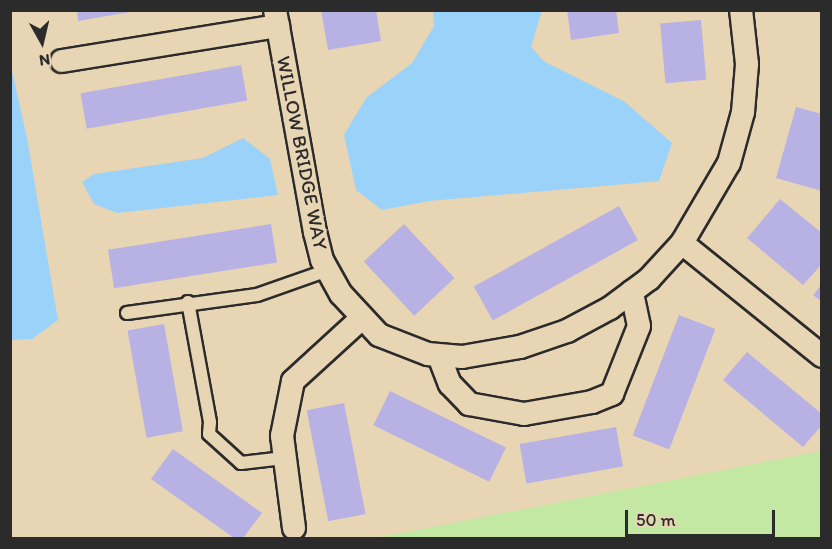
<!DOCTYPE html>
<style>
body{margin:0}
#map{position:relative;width:832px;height:549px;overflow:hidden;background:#e8d5b3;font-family:Itim,sans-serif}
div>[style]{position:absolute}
.green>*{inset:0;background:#c2e8a3}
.water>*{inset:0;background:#9ad2f9}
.building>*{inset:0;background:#b8b2e4;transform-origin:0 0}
.roads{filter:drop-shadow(2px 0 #2b2b2b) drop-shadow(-2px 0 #2b2b2b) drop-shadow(0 2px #2b2b2b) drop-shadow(0 -2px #2b2b2b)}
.lane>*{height:12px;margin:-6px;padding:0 6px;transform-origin:6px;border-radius:6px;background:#e8d5b3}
.street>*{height:22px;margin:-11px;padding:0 11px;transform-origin:11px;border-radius:11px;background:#e8d5b3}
span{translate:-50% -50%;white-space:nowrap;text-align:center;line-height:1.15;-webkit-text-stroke:6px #e8d5b3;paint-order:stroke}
.street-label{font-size:20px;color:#2b2b2b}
.frame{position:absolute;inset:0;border:12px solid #2b2b2b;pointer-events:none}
.north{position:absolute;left:12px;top:12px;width:60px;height:60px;-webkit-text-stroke:4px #e8d5b3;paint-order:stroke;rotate:172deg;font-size:16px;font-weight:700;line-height:24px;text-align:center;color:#2b2b2b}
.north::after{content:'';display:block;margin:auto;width:21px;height:27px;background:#2b2b2b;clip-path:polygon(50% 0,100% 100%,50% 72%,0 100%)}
.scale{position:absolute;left:625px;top:510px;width:150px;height:27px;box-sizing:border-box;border:3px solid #2b2b2b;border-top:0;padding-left:8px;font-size:18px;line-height:21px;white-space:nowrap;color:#2b2b2b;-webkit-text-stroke:4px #e8d5b3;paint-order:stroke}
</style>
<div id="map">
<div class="green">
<div style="clip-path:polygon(821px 451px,821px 538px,376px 538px)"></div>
</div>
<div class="water">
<div style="clip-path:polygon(542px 10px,531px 47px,545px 62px,625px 102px,672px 143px,659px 181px,429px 201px,382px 210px,356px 190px,344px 135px,366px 98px,412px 63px,434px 26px,433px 11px)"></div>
<div style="clip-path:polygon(11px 66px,27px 138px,58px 320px,32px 339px,11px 340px)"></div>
<div style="clip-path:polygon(243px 138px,270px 159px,278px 195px,117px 213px,94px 204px,82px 182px,94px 174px,203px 158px)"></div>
</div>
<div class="building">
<div style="clip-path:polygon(77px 10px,130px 10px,130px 12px,78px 21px)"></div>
<div style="clip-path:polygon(321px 10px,376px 10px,381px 41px,328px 50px)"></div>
<div style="clip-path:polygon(567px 10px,616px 10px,619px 33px,571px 40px)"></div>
<div style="left:701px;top:20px;width:60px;height:41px;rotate:85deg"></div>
<div style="left:241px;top:65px;width:36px;height:163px;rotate:80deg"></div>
<div style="clip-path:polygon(796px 107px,822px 114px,822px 191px,776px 178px)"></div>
<div style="clip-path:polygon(780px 199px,822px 233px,822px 264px,803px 285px,747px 238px)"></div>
<div style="left:619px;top:206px;width:39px;height:166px;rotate:61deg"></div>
<div style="left:271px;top:224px;width:39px;height:165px;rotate:81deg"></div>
<div style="left:404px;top:224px;width:74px;height:55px;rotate:47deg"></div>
<div style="clip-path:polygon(822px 284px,822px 302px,813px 295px)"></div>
<div style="left:679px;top:315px;width:39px;height:129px;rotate:21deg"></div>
<div style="left:164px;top:324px;width:109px;height:37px;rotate:80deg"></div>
<div style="clip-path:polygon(747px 352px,822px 414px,822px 425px,803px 447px,723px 380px)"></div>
<div style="left:390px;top:391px;width:129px;height:38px;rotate:26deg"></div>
<div style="left:344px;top:403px;width:113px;height:38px;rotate:79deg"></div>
<div style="left:616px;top:427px;width:40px;height:98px;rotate:80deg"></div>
<div style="clip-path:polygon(173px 449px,262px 513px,243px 538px,234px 538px,151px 479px)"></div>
</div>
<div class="roads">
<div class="lane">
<div style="left:188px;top:302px;width:122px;rotate:79.6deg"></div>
<div style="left:210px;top:422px;width:12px;rotate:95deg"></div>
<div style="left:209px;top:434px;width:43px;rotate:42.2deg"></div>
<div style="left:241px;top:463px;width:43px;rotate:-6.6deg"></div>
<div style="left:127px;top:313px;width:131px;rotate:-7.9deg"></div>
<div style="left:257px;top:295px;width:75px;rotate:-19.4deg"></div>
</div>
<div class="street">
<div style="left:275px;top:10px;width:226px;rotate:79.8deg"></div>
<div style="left:315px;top:232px;width:29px;rotate:76deg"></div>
<div style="left:322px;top:260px;width:39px;rotate:61deg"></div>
<div style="left:341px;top:294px;width:56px;rotate:47.2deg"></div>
<div style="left:379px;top:335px;width:53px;rotate:21.2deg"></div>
<div style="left:428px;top:354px;width:34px;rotate:5deg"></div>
<div style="left:462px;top:357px;width:59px;rotate:-9.8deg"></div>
<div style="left:520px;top:347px;width:50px;rotate:-18.8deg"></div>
<div style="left:567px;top:331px;width:49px;rotate:-28.1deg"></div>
<div style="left:610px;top:308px;width:49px;rotate:-36.6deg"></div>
<div style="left:649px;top:279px;width:49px;rotate:-47.5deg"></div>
<div style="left:682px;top:243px;width:93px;rotate:-59.6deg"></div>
<div style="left:729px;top:163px;width:53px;rotate:-74.6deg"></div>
<div style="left:743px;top:112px;width:48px;rotate:-85.2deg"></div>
<div style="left:747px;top:64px;width:54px;rotate:-96.3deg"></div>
<div style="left:62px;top:61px;width:219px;rotate:-9.2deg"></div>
<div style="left:682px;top:243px;width:180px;rotate:38.9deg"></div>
<div style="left:439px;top:356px;width:30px;rotate:69deg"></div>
<div style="left:450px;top:384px;width:28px;rotate:46deg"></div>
<div style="left:469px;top:404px;width:56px;rotate:10.3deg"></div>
<div style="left:524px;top:414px;width:69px;rotate:-10deg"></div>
<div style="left:592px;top:402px;width:22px;rotate:-22deg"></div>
<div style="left:612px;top:394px;width:73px;rotate:-68.3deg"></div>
<div style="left:639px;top:326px;width:35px;rotate:-102deg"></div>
<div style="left:294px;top:528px;width:93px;rotate:-97.4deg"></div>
<div style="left:282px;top:436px;width:56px;rotate:-78.7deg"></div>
<div style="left:293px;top:381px;width:92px;rotate:-42.4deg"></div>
</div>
</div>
<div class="street-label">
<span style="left:302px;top:153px;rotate:79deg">WILLOW BRIDGE WAY</span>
</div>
<div class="frame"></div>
<div class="north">N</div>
<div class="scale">50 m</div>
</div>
